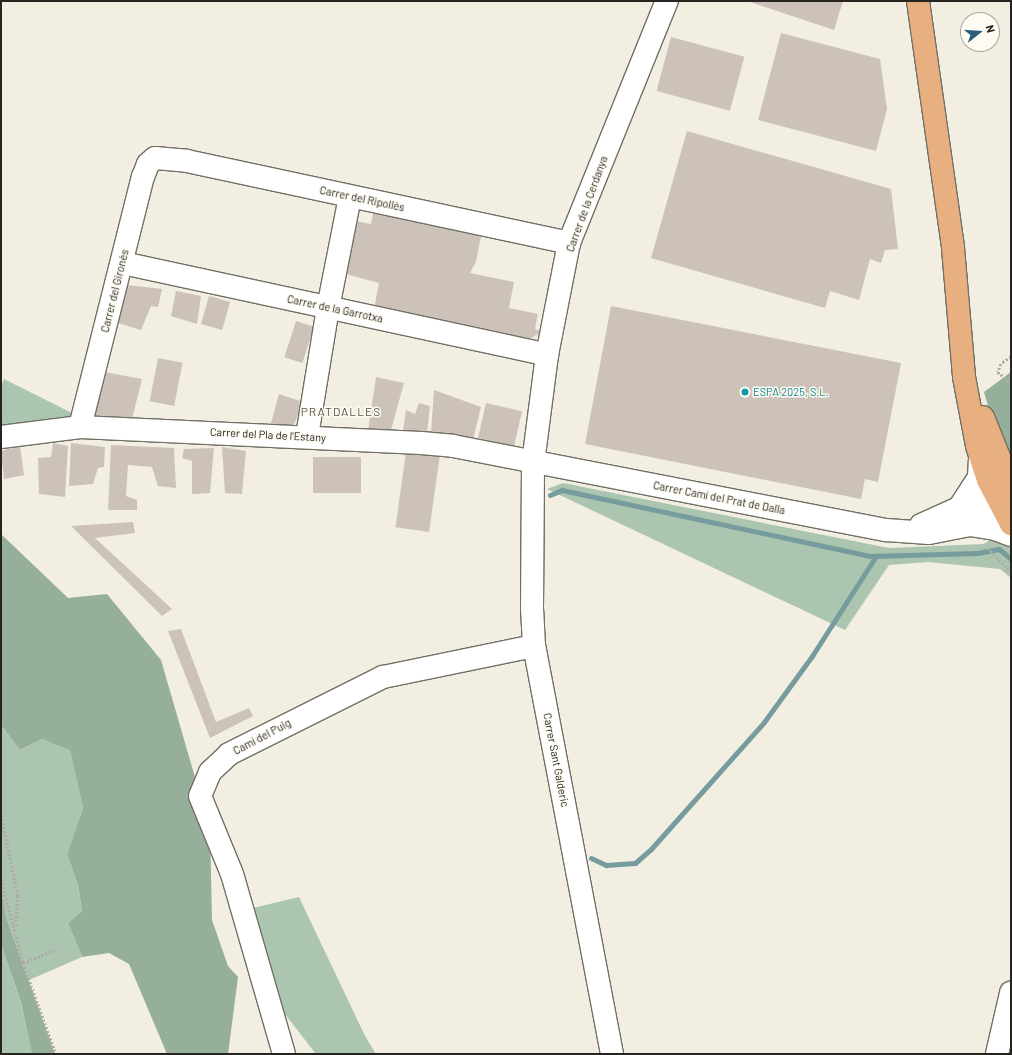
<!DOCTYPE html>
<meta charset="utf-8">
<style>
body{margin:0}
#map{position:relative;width:1012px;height:1055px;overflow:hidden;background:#f2eee2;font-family:Barlow,sans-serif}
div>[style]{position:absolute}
.green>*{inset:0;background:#abc5b0}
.forest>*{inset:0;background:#96af9a}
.stream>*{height:5px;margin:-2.5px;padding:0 2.5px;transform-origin:2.5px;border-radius:2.5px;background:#769c9d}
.building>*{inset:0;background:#ccc2b9;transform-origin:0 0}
.path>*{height:2.5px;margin-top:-1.25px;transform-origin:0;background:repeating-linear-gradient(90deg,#aeaba2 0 2px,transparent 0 4px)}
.roads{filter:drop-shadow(1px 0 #726f64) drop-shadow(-1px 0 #726f64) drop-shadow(0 1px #726f64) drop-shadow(0 -1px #726f64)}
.minor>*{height:22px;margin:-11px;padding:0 11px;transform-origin:11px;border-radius:11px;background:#fff}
.major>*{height:22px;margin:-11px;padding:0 11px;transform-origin:11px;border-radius:11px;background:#e8af81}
.dots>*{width:11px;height:11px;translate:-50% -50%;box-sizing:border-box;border:2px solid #fefbf2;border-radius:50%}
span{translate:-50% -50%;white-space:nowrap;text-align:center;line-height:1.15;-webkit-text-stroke:3px #fefbf2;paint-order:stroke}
.street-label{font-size:11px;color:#25241f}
.culture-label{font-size:11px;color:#0d838f}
.left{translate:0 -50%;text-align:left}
.neighbourhood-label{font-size:12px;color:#5a574d;letter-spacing:1px}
.frame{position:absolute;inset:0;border:2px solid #25241f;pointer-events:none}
.north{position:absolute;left:960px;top:12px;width:40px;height:40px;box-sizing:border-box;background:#fefbf2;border:1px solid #a7a59e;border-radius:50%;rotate:73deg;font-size:11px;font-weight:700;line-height:16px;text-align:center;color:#25241f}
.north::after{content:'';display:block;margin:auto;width:14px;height:18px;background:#295e7a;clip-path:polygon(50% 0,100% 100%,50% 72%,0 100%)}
</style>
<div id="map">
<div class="green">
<div style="clip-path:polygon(4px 379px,74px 414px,73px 419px,1px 427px,1px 386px)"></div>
<div style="clip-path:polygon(563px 483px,889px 548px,984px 544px,1003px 531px,1011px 541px,1011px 578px,1000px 569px,928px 562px,889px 565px,845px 630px,547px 489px)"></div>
<div style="clip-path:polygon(1px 725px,20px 750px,42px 739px,70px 749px,83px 808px,67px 854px,78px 885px,82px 911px,68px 923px,82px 957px,29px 980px,6px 917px,1px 881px)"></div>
<div style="clip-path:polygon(299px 897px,365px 1036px,376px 1054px,316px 1054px,274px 1000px,249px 909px)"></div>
<div style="clip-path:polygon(1px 944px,21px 1004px,32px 1054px,1px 1054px)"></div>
</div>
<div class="forest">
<div style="clip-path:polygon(1011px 372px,1011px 458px,994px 427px,984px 392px)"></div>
<div style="clip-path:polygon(1px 534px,68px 598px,107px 594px,161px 660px,210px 829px,212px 920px,228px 966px,238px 977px,228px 1054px,167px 1054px,129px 964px,109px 953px,82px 957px,68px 923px,82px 911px,78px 885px,67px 854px,83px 808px,70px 750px,42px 739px,20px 750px,1px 725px)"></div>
<div style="clip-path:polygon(1px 881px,6px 917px,55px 1054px,32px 1054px,21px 1003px,1px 944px)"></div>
</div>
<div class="stream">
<div style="left:550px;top:495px;width:13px;rotate:-23deg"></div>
<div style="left:562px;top:490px;width:315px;rotate:12.1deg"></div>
<div style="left:870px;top:556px;width:108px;rotate:-1.6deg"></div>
<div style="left:978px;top:553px;width:21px;rotate:-11deg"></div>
<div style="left:999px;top:549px;width:16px;rotate:40deg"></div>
<div style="left:591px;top:858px;width:17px;rotate:25deg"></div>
<div style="left:606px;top:865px;width:29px;rotate:-4deg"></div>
<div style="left:635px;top:863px;width:21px;rotate:-41deg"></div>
<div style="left:651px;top:849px;width:170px;rotate:-48.3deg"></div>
<div style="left:764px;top:722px;width:82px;rotate:-54deg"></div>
<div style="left:812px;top:656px;width:119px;rotate:-57.4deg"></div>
</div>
<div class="building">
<div style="clip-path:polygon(747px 1px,843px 1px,834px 30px)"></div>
<div style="clip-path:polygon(781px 33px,880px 59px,887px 109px,876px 151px,758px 120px)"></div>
<div style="left:671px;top:37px;width:76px;height:56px;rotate:15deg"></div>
<div style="clip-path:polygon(687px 131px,891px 189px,898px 249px,885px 250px,881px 263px,870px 259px,859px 300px,830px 291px,825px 308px,651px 258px)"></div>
<div style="clip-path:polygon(374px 208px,479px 233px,481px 236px,476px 262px,470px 273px,514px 282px,509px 308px,538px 314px,535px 329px,540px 331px,540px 333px,526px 341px,374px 309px,379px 283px,338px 272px,350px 220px,371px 224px)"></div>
<div style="clip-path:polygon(128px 285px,162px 289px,158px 307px,151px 306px,141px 330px,118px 323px)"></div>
<div style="clip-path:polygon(176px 291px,201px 296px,197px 324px,171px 316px)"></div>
<div style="left:209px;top:296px;width:22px;height:29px;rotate:16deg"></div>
<div style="clip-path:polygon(611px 306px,901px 363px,878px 482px,865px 479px,861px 499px,585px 444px)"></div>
<div style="left:296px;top:321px;width:19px;height:38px;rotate:18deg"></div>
<div style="left:158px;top:358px;width:25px;height:44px;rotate:11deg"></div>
<div style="clip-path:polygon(104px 372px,142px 379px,132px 419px,98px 419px,94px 409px)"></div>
<div style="clip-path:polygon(376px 377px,404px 383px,391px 430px,368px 431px)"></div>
<div style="clip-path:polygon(434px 390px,481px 407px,473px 440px,431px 433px)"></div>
<div style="clip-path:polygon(279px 394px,303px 402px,293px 427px,270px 427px)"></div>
<div style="clip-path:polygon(419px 403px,430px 406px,427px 433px,403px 431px,406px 410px,415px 414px)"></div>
<div style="left:486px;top:403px;width:37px;height:36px;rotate:13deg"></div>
<div style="clip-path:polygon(53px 443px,68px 446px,65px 497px,39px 494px,38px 458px,51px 457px)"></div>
<div style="clip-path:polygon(71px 443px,105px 447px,104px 467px,98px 468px,93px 484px,69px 486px)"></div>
<div style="clip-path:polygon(111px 445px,174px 448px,176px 488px,158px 486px,152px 467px,128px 465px,126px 496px,137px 500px,137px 510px,108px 510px)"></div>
<div style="clip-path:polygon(20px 446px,24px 475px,4px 479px,1px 451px)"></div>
<div style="clip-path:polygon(222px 447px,246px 451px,242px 494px,225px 493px)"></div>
<div style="clip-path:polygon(214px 448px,210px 493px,192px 494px,192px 461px,182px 458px,184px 449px)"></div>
<div style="left:406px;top:452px;width:34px;height:76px;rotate:8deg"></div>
<div style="left:313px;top:457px;width:48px;height:36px"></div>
<div style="clip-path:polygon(133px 522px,135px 533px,95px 538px,172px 609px,162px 616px,71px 526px)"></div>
<div style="clip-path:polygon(181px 629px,216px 722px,249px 708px,253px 716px,210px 738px,168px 631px)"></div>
</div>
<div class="path">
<div style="left:1011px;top:357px;width:12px;rotate:145deg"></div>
<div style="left:1001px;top:364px;width:9px;rotate:111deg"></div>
<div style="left:998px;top:372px;width:17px;rotate:40deg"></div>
<div style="left:988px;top:548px;width:33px;rotate:46deg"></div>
<div style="left:1px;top:815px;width:83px;rotate:78.1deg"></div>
<div style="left:18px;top:896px;width:31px;rotate:94deg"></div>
<div style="left:1px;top:879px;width:87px;rotate:75.3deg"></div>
<div style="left:23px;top:963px;width:97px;rotate:70.1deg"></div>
<div style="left:23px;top:963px;width:35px;rotate:-22deg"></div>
</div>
<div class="roads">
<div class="minor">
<div style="left:123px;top:263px;width:434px;rotate:12.2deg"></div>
<div style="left:80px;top:427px;width:258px;rotate:-75.9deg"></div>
<div style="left:143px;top:177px;width:14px;rotate:-69deg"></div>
<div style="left:148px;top:164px;width:9px;rotate:-41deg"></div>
<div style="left:155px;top:158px;width:32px;rotate:5deg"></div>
<div style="left:187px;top:161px;width:391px;rotate:12.1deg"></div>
<div style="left:307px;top:436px;width:130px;rotate:-80.7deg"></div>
<div style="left:328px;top:308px;width:113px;rotate:-78.8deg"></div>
<div style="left:1px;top:437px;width:80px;rotate:-7.2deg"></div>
<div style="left:80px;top:427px;width:341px;rotate:2.7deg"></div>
<div style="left:421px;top:443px;width:32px;rotate:5deg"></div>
<div style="left:453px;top:446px;width:441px;rotate:11deg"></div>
<div style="left:886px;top:530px;width:43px;rotate:4deg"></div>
<div style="left:929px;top:533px;width:42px;rotate:-11deg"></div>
<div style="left:970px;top:525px;width:24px;rotate:-33deg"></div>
<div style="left:990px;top:512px;width:12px;rotate:-48deg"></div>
<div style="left:998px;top:503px;width:15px;rotate:-74deg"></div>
<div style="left:1002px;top:489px;width:4px;rotate:-117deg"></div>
<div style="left:959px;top:508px;width:37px;rotate:-57deg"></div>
<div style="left:979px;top:477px;width:21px;rotate:-87deg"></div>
<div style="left:921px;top:525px;width:42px;rotate:-24.1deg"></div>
<div style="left:959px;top:508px;width:19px;rotate:-12deg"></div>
<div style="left:978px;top:504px;width:20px;rotate:-3deg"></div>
<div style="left:998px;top:503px;width:6px;rotate:31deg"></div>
<div style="left:970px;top:525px;width:25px;rotate:9deg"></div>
<div style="left:995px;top:529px;width:17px;rotate:21deg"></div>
<div style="left:284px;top:1054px;width:187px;rotate:-106.1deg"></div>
<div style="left:232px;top:874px;width:84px;rotate:-112.3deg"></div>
<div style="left:200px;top:796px;width:26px;rotate:-67deg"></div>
<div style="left:210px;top:772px;width:26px;rotate:-43deg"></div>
<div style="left:229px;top:754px;width:172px;rotate:-26.6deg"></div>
<div style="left:383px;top:677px;width:154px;rotate:-11.6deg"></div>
<div style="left:612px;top:1054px;width:415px;rotate:-100.8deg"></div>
<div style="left:534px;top:646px;width:37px;rotate:-93deg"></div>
<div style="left:532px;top:609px;width:146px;rotate:-89.6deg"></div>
<div style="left:533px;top:463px;width:109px;rotate:-82.6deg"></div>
<div style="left:547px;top:355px;width:114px;rotate:-78.9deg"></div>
<div style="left:569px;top:243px;width:261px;rotate:-68deg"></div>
<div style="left:997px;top:1054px;width:63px;rotate:-77.1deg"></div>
</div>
<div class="major">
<div style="left:918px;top:1px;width:249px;rotate:81.9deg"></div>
<div style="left:953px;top:248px;width:129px;rotate:85.1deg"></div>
<div style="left:964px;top:377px;width:70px;rotate:79.3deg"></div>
<div style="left:977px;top:446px;width:36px;rotate:72deg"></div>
<div style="left:988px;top:480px;width:50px;rotate:62.4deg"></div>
<div style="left:983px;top:417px;width:75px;rotate:68.2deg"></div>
</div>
</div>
<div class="dots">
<div style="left:745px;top:392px;background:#0f9aa8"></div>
</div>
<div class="street-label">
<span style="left:362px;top:199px;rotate:12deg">Carrer del Ripollès</span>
<span style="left:587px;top:204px;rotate:-70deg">Carrer de la Cerdanya</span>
<span style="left:115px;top:291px;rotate:-76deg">Carrer del Gironès</span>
<span style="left:335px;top:309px;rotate:12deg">Carrer de la Garrotxa</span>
<span style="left:268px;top:435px;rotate:3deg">Carrer del Pla de l'Estany</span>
<span style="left:719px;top:498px;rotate:11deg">Carrer Camí del Prat de Dalla</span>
<span style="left:262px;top:737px;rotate:-28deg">Camí del Puig</span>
<span style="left:556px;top:760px;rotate:79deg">Carrer Sant Galderic</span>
</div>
<div class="culture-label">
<span class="left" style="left:753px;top:392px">ESPA 2025, S.L.</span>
</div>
<div class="neighbourhood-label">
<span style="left:341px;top:412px">PRATDALLES</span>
</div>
<div class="frame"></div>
<div class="north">N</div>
</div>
